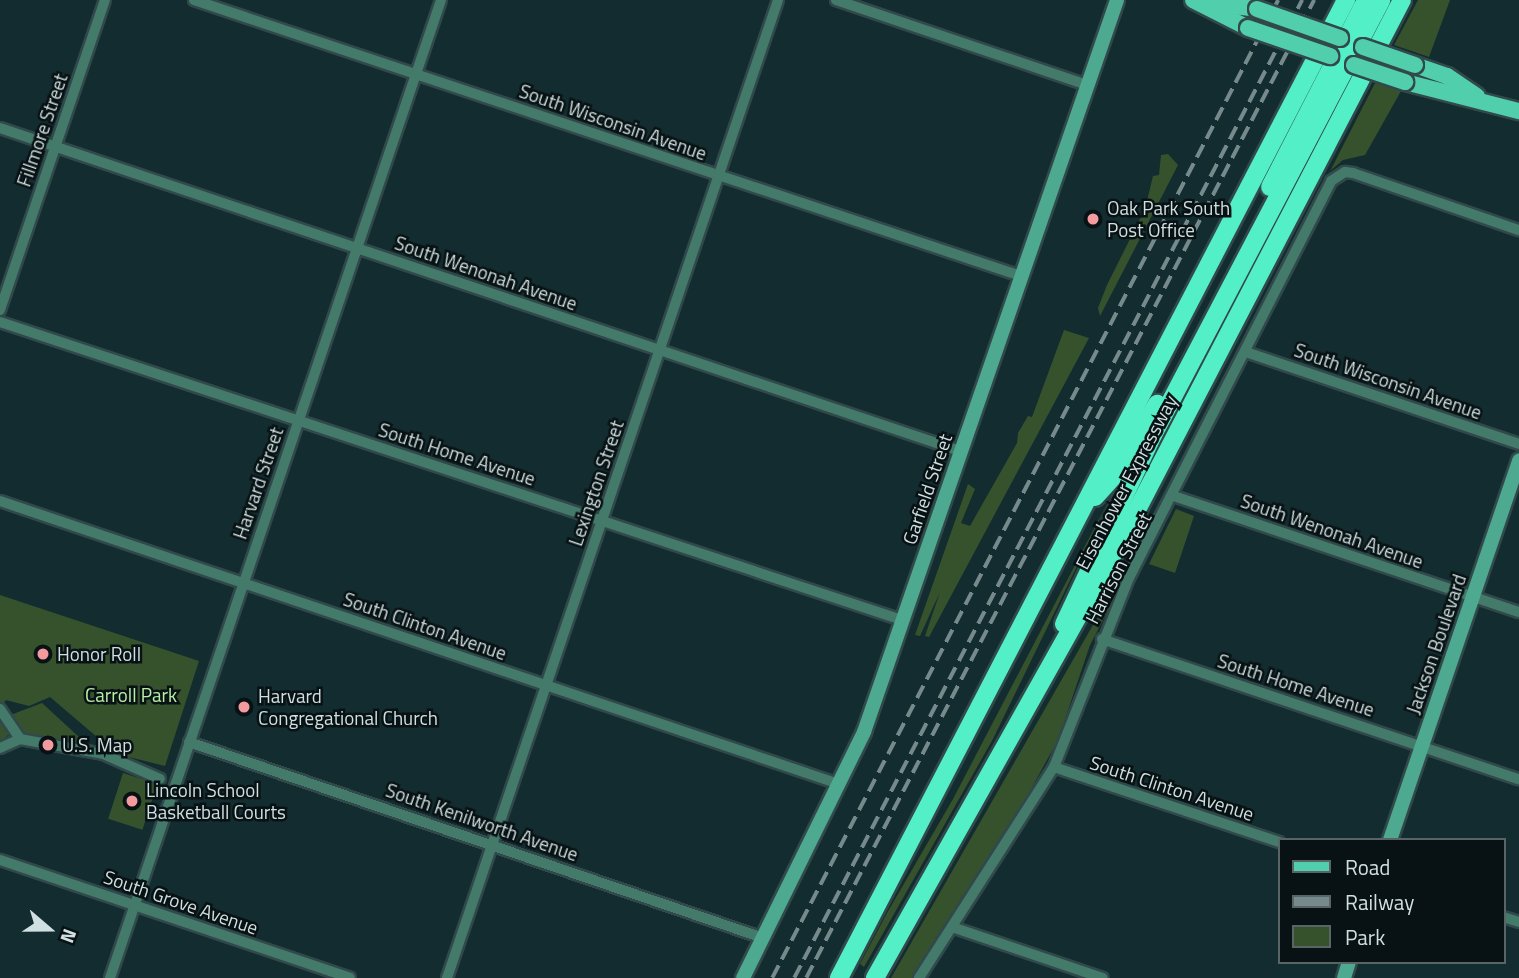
<!DOCTYPE html>
<style>
body{margin:0}
#map{position:relative;width:1519px;height:978px;overflow:hidden;background:#132c2f;font-family:"Titillium Web",sans-serif}
div>[style]{position:absolute}
.green>*{inset:0;background:#36522d;transform-origin:0 0}
.roads{filter:drop-shadow(2px 0 #31494b) drop-shadow(-2px 0 #31494b) drop-shadow(0 2px #31494b) drop-shadow(0 -2px #31494b)}
.street>*{height:10px;margin:-5px;padding:0 5px;transform-origin:5px;border-radius:5px;background:#447a6a}
.secondary>*{height:14px;margin:-7px;padding:0 7px;transform-origin:7px;border-radius:7px;background:#4da98f}
.primary>*{height:16px;margin:-8px;padding:0 8px;transform-origin:8px;border-radius:8px;background:#51ceac}
.highway>*{height:18px;margin:-9px;padding:0 9px;transform-origin:9px;border-radius:9px;background:#53efc6}
.rail>*{height:3.5px;margin-top:-1.75px;transform-origin:0;background:repeating-linear-gradient(90deg,#768a8c 0 14px,transparent 0 21px)}
.bridges{filter:drop-shadow(2px 0 #31494b) drop-shadow(-2px 0 #31494b) drop-shadow(0 2px #31494b) drop-shadow(0 -2px #31494b)}
.primary-bridge>*{height:16px;margin:-8px;padding:0 8px;transform-origin:8px;border-radius:8px;background:#51ceac}
.dots>*{width:19px;height:19px;translate:-50% -50%;box-sizing:border-box;border:4px solid #081214;border-radius:50%}
span{translate:-50% -50%;white-space:nowrap;text-align:center;line-height:1.15;-webkit-text-stroke:5px #081214;paint-order:stroke}
.street-label{font-size:19px;color:#d0dfe1}
.poi-label{font-size:19px;color:#d0dfe1}
.left{translate:0 -50%;text-align:left}
.park-label{font-size:19px;color:#b7efa5}
.legend{position:absolute;left:1278px;top:838px;width:228px;height:126px;box-sizing:border-box;background:#081214;border:2px solid #586466;margin:0;padding:9px 12px;list-style:none;font-size:21px;color:#d0dfe1}
.legend li{display:flex;align-items:center;gap:14px;height:35px}
.legend b{width:35px;border:2px solid #586466}
.north{position:absolute;left:14px;top:894px;width:70px;height:70px;-webkit-text-stroke:5px #081214;paint-order:stroke;rotate:110deg;font-size:19px;font-weight:700;line-height:28px;text-align:center;color:#d0dfe1}
.north::after{content:'';display:block;margin:auto;width:24px;height:32px;background:#d0dfe1;clip-path:polygon(50% 0,100% 100%,50% 72%,0 100%)}
</style>
<div id="map">
<div class="green">
<div style="clip-path:polygon(1418px 0,1450px 0,1429px 57px,1394px 45px)"></div>
<div style="clip-path:polygon(1375px 83px,1401px 91px,1365px 155px,1343px 160px,1330px 171px,1206px 423px,1090px 645px,1058px 740px,1025px 800px,913px 978px,891px 978px,1149px 527px)"></div>
<div style="clip-path:polygon(1168px 154px,1178px 165px,1100px 316px,1098px 308px,1107px 285px,1145px 209px,1153px 176px,1159px 175px,1161px 155px)"></div>
<div style="clip-path:polygon(1064px 330px,1089px 338px,929px 637px,925px 636px,940px 592px,920px 636px,915px 635px,968px 484px,975px 489px,961px 523px,970px 526px,1017px 443px,1018px 433px,1028px 416px,1032px 417px)"></div>
<div style="clip-path:polygon(1111px 496px,993px 739px,864px 967px,860px 964px,887px 913px,953px 799px)"></div>
<div style="clip-path:polygon(1176px 509px,1194px 516px,1175px 573px,1149px 564px)"></div>
<div style="clip-path:polygon(0 595px,199px 661px,165px 766px,117px 754px,50px 697px,29px 706px,6px 700px,0 708px)"></div>
<div style="clip-path:polygon(42px 703px,80px 738px,78px 743px,12px 731px,0 743px,0 719px)"></div>
<div style="left:123px;top:773px;width:36px;height:48px;rotate:18deg"></div>
</div>
<div class="roads">
<div class="street">
<div style="left:194px;top:0;width:872px;rotate:18.46deg"></div>
<div style="left:836px;top:0;width:265px;rotate:18.7deg"></div>
<div style="left:0;top:128px;width:1013px;rotate:18.6deg"></div>
<div style="left:0;top:310px;width:327px;rotate:-71.3deg"></div>
<div style="left:0;top:322px;width:950px;rotate:18.28deg"></div>
<div style="left:1246px;top:352px;width:288px;rotate:18.6deg"></div>
<div style="left:1174px;top:496px;width:364px;rotate:18.6deg"></div>
<div style="left:0;top:501px;width:885px;rotate:18.64deg"></div>
<div style="left:1102px;top:639px;width:440px;rotate:18.6deg"></div>
<div style="left:0;top:709px;width:36px;rotate:56deg"></div>
<div style="left:20px;top:739px;width:84px;rotate:10.2deg"></div>
<div style="left:103px;top:754px;width:62px;rotate:23.7deg"></div>
<div style="left:189px;top:742px;width:607px;rotate:18.85deg"></div>
<div style="left:0;top:748px;width:22px;rotate:-24deg"></div>
<div style="left:1054px;top:767px;width:237px;rotate:18.4deg"></div>
<div style="left:0;top:860px;width:369px;rotate:18.6deg"></div>
<div style="left:1503px;top:917px;width:17px;rotate:17deg"></div>
<div style="left:952px;top:927px;width:159px;rotate:18.7deg"></div>
<div style="left:110px;top:978px;width:1032px;rotate:-71.3deg"></div>
<div style="left:447px;top:978px;width:1032px;rotate:-71.3deg"></div>
<div style="left:919px;top:978px;width:250px;rotate:-57.4deg"></div>
<div style="left:1054px;top:767px;width:203px;rotate:-68.4deg"></div>
<div style="left:1129px;top:578px;width:445px;rotate:-63deg"></div>
<div style="left:1331px;top:181px;width:17px;rotate:-33deg"></div>
<div style="left:1345px;top:172px;width:8px;rotate:7deg"></div>
<div style="left:1353px;top:173px;width:176px;rotate:19deg"></div>
</div>
<div class="secondary">
<div style="left:1390px;top:840px;width:401px;rotate:-71.2deg"></div>
<div style="left:743px;top:978px;width:274px;rotate:-63.8deg"></div>
<div style="left:864px;top:732px;width:774px;rotate:-70.93deg"></div>
<div style="left:1344px;top:978px;width:17px;rotate:-73deg"></div>
</div>
<div class="primary">
<div style="left:1193px;top:0;width:62px;rotate:27deg"></div>
<div style="left:1201px;top:2px;width:56px;rotate:7.1deg"></div>
<div style="left:1415px;top:65px;width:34px;rotate:19deg"></div>
<div style="left:1447px;top:76px;width:36px;rotate:34deg"></div>
<div style="left:1405px;top:82px;width:118px;rotate:14.3deg"></div>
</div>
<div class="highway">
<div style="left:1270px;top:187px;width:210px;rotate:-62.8deg"></div>
<div style="left:1095px;top:497px;width:25px;rotate:-48deg"></div>
<div style="left:1112px;top:478px;width:87px;rotate:-58.7deg"></div>
<div style="left:1064px;top:624px;width:209px;rotate:-64.8deg"></div>
<div style="left:1153px;top:435px;width:491px;rotate:-62.3deg"></div>
<div style="left:839px;top:978px;width:1102px;rotate:-62.6deg"></div>
<div style="left:875px;top:978px;width:513px;rotate:-60.68deg"></div>
<div style="left:1126px;top:531px;width:598px;rotate:-62.54deg"></div>
</div>
</div>
<div class="rail">
<div style="left:772px;top:978px;width:1101px;rotate:-62.64deg"></div>
<div style="left:794px;top:978px;width:1102px;rotate:-62.55deg"></div>
<div style="left:806px;top:978px;width:1102px;rotate:-62.55deg"></div>
</div>
<div class="bridges">
<div class="primary-bridge">
<div style="left:1257px;top:9px;width:88px;rotate:19.3deg"></div>
<div style="left:1248px;top:28px;width:87px;rotate:18.9deg"></div>
<div style="left:1363px;top:47px;width:55px;rotate:19.1deg"></div>
<div style="left:1354px;top:65px;width:54px;rotate:18.4deg"></div>
</div>
</div>
<div class="dots">
<div style="left:1093px;top:219px;background:#f49b9f"></div>
<div style="left:43px;top:654px;background:#f49b9f"></div>
<div style="left:244px;top:707px;background:#f49b9f"></div>
<div style="left:48px;top:745px;background:#f49b9f"></div>
<div style="left:132px;top:801px;background:#f49b9f"></div>
</div>
<div class="street-label">
<span style="left:613px;top:122px;rotate:19deg">South Wisconsin Avenue</span>
<span style="left:42px;top:130px;rotate:-71deg">Fillmore Street</span>
<span style="left:486px;top:273px;rotate:19deg">South Wenonah Avenue</span>
<span style="left:1388px;top:381px;rotate:19deg">South Wisconsin Avenue</span>
<span style="left:457px;top:454px;rotate:18deg">South Home Avenue</span>
<span style="left:1126px;top:482px;rotate:-62deg">Eisenhower Expressway</span>
<span style="left:258px;top:483px;rotate:-71deg">Harvard Street</span>
<span style="left:596px;top:483px;rotate:-71deg">Lexington Street</span>
<span style="left:927px;top:489px;rotate:-71deg">Garfield Street</span>
<span style="left:1332px;top:531px;rotate:19deg">South Wenonah Avenue</span>
<span style="left:1118px;top:568px;rotate:-63deg">Harrison Street</span>
<span style="left:425px;top:626px;rotate:19deg">South Clinton Avenue</span>
<span style="left:1436px;top:644px;rotate:-71deg">Jackson Boulevard</span>
<span style="left:1296px;top:685px;rotate:18deg">South Home Avenue</span>
<span style="left:1172px;top:788px;rotate:18deg">South Clinton Avenue</span>
<span style="left:482px;top:822px;rotate:19deg">South Kenilworth Avenue</span>
<span style="left:181px;top:902px;rotate:19deg">South Grove Avenue</span>
</div>
<div class="poi-label">
<span class="left" style="left:1107px;top:219px">Oak Park South<br>Post Office</span>
<span class="left" style="left:57px;top:654px">Honor Roll</span>
<span class="left" style="left:258px;top:707px">Harvard<br>Congregational Church</span>
<span class="left" style="left:62px;top:745px">U.S. Map</span>
<span class="left" style="left:146px;top:801px">Lincoln School<br>Basketball Courts</span>
</div>
<div class="park-label">
<span style="left:131px;top:695px">Carroll Park</span>
</div>
<ul class="legend">
<li><b style="height:9px;background:#51ceac"></b>Road</li>
<li><b style="height:9px;background:#768a8c"></b>Railway</li>
<li><b style="height:19px;background:#36522d"></b>Park</li>
</ul>
<div class="north">N</div>
</div>
